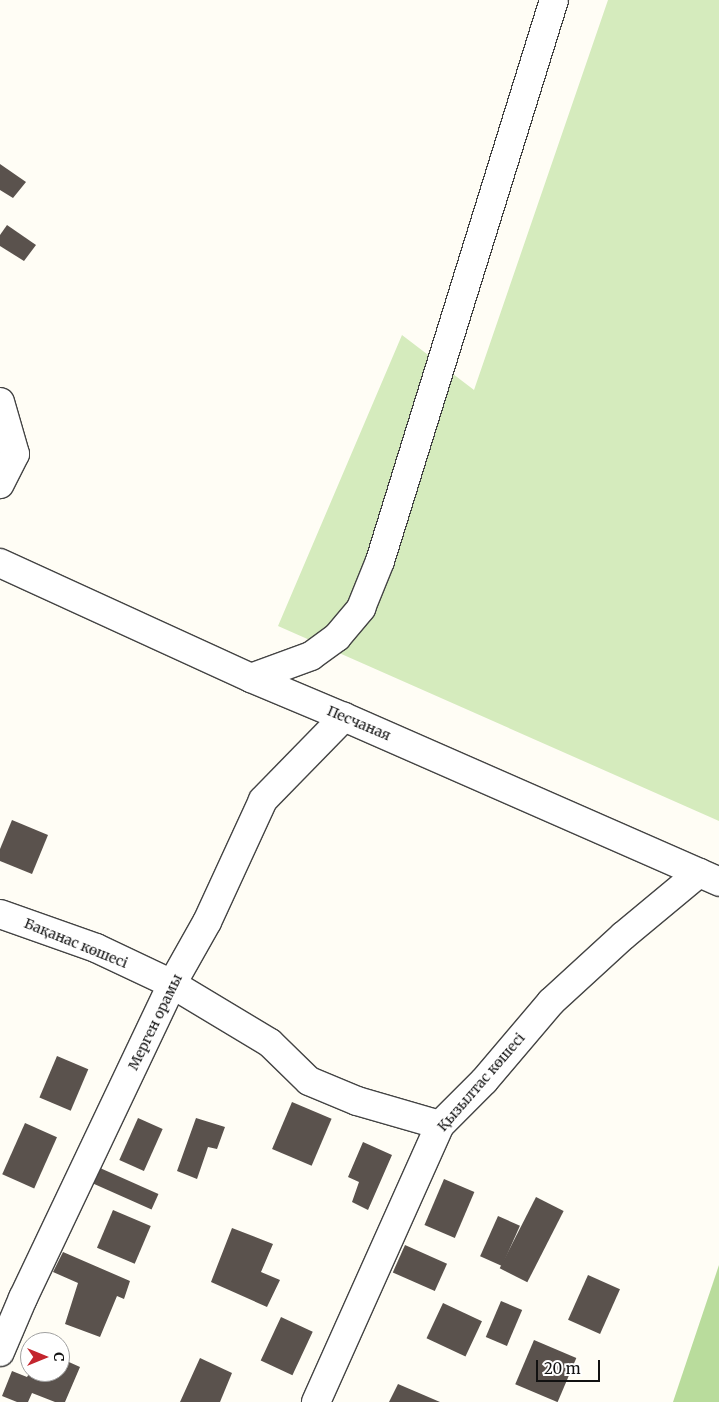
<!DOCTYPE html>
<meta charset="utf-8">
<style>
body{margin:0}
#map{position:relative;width:719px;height:1402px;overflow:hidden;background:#fffdf5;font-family:Merriweather,serif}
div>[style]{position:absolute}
.green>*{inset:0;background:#d5ebbd}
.forest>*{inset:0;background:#b9dc9c}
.building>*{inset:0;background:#5a524d;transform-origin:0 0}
.roads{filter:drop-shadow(1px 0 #444) drop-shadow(-1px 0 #444) drop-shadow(0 1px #444) drop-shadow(0 -1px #444)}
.minor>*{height:28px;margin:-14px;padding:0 14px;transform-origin:14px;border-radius:14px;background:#fff}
span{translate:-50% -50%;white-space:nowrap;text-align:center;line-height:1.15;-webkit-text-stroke:5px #fff;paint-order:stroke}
.street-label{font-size:14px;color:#111}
.north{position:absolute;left:20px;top:1332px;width:50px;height:50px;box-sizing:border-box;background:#fff;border:1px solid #a0a0a0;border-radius:50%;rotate:90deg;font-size:14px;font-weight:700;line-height:20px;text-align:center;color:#111}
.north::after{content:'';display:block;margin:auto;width:18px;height:22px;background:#c4262e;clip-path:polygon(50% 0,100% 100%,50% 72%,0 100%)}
.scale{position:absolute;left:536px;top:1360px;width:64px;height:22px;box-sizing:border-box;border:2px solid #111;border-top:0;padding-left:6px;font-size:15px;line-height:18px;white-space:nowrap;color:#111;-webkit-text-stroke:4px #fff;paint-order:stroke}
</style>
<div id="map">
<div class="green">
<div style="clip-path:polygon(608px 0,719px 0,719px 821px,278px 626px,402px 335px,474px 390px)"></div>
</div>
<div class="forest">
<div style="clip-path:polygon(719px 1265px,719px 1402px,673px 1402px,675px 1396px)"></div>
</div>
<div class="building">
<div style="clip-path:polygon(0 164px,26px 182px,13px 198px,0 190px)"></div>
<div style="clip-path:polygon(7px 225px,36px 245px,24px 261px,0 246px,0 235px)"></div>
<div style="clip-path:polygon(12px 820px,48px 835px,32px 874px,0 861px,0 849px)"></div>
<div style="left:57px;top:1056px;width:34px;height:45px;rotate:23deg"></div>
<div style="left:292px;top:1102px;width:43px;height:51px;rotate:23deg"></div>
<div style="left:138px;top:1118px;width:27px;height:46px;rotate:24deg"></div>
<div style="clip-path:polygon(196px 1118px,225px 1127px,217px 1149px,208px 1147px,197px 1179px,177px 1171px)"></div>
<div style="left:25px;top:1123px;width:35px;height:56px;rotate:24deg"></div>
<div style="clip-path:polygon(363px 1142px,392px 1155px,368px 1210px,352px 1202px,359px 1182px,348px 1177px)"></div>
<div style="left:100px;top:1168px;width:64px;height:17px;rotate:24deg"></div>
<div style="left:444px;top:1179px;width:33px;height:50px;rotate:23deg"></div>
<div style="left:536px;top:1197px;width:31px;height:80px;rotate:27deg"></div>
<div style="left:113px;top:1210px;width:41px;height:41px;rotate:23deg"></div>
<div style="left:498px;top:1216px;width:24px;height:44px;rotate:24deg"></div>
<div style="clip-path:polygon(232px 1228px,273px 1244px,261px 1272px,280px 1280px,267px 1307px,211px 1282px)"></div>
<div style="left:405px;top:1245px;width:46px;height:30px;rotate:24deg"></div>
<div style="clip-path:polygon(63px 1252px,130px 1281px,124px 1299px,117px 1296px,100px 1337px,65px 1324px,78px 1283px,53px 1272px)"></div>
<div style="left:588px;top:1275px;width:35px;height:49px;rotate:24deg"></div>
<div style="left:501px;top:1301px;width:23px;height:39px;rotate:23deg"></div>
<div style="left:443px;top:1303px;width:43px;height:39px;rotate:25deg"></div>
<div style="left:281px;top:1317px;width:35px;height:48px;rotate:25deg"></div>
<div style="left:534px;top:1340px;width:46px;height:48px;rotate:23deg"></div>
<div style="clip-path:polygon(60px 1358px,80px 1367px,65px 1402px,55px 1402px,32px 1393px,28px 1402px,17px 1402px,2px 1396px,12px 1371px,27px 1377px,30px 1372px,60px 1372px)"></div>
<div style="clip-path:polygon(200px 1358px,232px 1373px,220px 1402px,180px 1402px)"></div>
<div style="clip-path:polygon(398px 1384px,440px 1402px,389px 1402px)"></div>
</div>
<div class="roads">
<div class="minor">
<div style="left:0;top:402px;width:54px;rotate:73.9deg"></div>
<div style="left:15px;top:454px;width:34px;rotate:117deg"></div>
<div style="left:0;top:563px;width:276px;rotate:24.6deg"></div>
<div style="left:251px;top:678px;width:101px;rotate:22.8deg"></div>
<div style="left:344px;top:717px;width:410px;rotate:23.7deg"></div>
<div style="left:251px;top:678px;width:64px;rotate:-20.1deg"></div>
<div style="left:311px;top:656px;width:32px;rotate:-36deg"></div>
<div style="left:337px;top:637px;width:38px;rotate:-50deg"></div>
<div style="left:361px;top:608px;width:51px;rotate:-68deg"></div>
<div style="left:380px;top:561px;width:587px;rotate:-72.77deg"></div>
<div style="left:0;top:914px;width:102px;rotate:19.5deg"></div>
<div style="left:96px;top:948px;width:84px;rotate:25.3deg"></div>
<div style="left:172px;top:984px;width:114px;rotate:31deg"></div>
<div style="left:270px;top:1043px;width:54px;rotate:44.3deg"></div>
<div style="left:309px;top:1081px;width:52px;rotate:22.6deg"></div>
<div style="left:357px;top:1101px;width:86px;rotate:16.1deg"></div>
<div style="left:0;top:1352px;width:59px;rotate:-66.9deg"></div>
<div style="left:23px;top:1298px;width:348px;rotate:-64.6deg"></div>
<div style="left:172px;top:984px;width:71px;rotate:-60.6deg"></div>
<div style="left:207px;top:922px;width:134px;rotate:-65.3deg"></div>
<div style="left:263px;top:800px;width:116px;rotate:-45.7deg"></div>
<div style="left:316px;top:1402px;width:303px;rotate:-65.9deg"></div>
<div style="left:440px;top:1125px;width:62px;rotate:-45deg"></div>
<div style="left:484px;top:1081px;width:104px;rotate:-49.7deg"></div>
<div style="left:551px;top:1002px;width:98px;rotate:-42.5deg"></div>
<div style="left:623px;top:936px;width:99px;rotate:-39.7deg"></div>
</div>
</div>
<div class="street-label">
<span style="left:359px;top:723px;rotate:23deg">Песчаная</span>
<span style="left:76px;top:943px;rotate:22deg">Бақанас көшесі</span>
<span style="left:155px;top:1022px;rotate:-64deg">Мерген орамы</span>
<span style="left:481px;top:1082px;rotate:-49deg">Қызылтас көшесі</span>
</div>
<div class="north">С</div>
<div class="scale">20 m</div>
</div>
